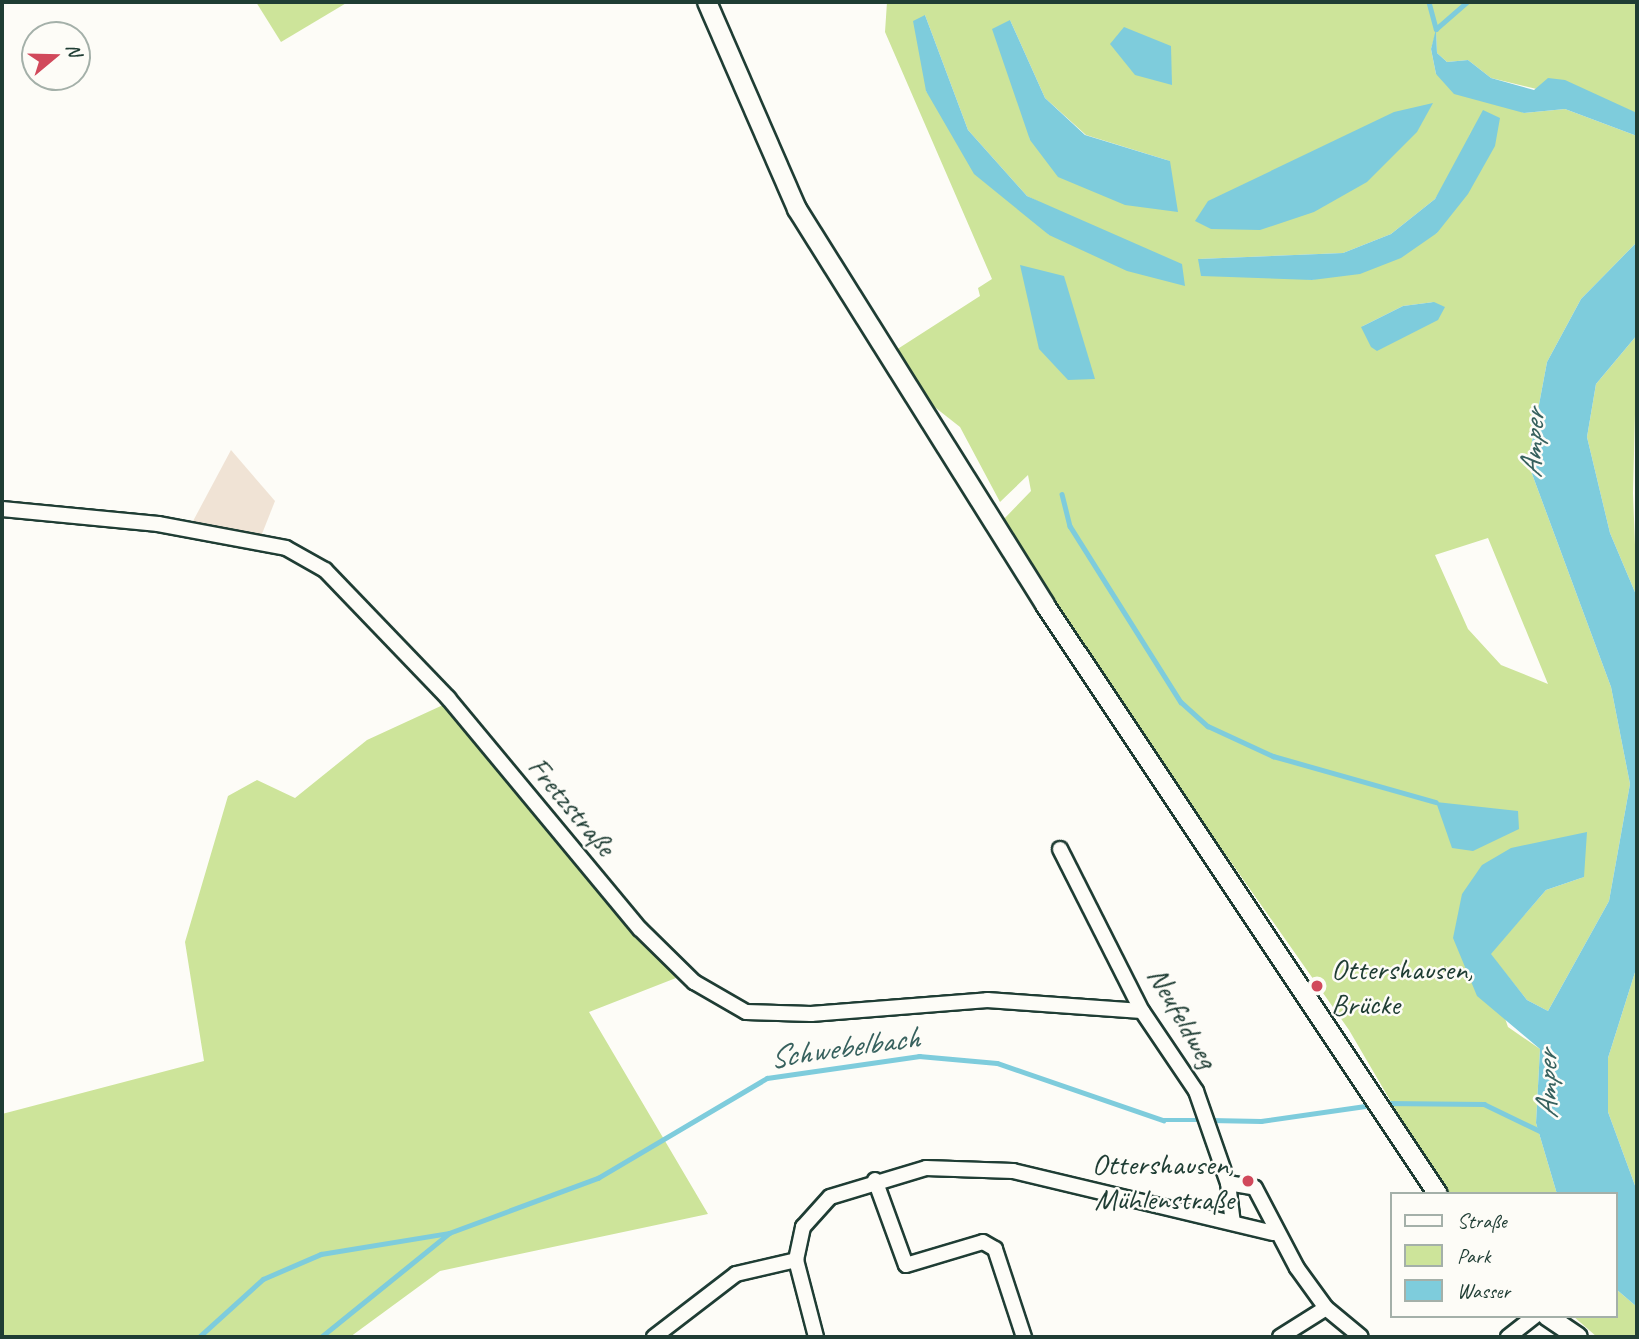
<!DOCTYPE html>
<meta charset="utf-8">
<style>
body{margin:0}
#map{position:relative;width:1639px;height:1339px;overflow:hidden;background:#fdfcf7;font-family:Caveat,sans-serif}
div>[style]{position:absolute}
.built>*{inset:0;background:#f0e3d5}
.green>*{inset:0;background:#cde49a}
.water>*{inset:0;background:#7eccdc}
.stream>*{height:4.5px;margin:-2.25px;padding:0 2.25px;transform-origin:2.25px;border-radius:2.25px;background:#7eccdc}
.roads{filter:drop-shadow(2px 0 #1f3d34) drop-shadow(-2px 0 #1f3d34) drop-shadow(0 2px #1f3d34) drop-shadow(0 -2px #1f3d34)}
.minor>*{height:14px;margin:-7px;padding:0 7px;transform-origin:7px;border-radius:7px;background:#fdfcf7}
.major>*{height:18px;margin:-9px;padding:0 9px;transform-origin:9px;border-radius:9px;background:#fdfcf7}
.dots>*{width:19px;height:19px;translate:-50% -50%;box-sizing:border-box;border:4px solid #fdfcf7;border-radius:50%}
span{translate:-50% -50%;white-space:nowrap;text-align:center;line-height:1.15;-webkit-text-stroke:5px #fdfcf7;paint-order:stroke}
.street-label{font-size:30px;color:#1f3d34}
.poi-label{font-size:30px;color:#1f3d34}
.left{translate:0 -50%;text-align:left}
.right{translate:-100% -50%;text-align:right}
.water-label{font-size:32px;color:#37615e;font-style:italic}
.frame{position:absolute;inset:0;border:4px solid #1f3d34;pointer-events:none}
.legend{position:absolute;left:1390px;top:1192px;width:228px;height:126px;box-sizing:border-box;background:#fdfcf7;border:2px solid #a4b0a9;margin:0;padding:9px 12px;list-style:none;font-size:21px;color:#1f3d34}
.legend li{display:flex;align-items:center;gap:14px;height:35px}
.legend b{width:35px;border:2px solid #a4b0a9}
.north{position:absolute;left:21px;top:21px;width:70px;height:70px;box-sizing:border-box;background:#fdfcf7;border:2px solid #a4b0a9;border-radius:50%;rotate:71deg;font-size:19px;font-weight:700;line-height:28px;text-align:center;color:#1f3d34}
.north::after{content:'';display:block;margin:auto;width:24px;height:32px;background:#d1495b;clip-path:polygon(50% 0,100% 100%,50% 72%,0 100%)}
</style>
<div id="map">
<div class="built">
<div style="clip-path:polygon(231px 450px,275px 501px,260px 539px,192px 523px)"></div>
</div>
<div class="green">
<div style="clip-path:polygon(256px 2px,348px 2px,281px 42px)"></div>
<div style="clip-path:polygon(evenodd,887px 2px,1637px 2px,1637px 113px,1491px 78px,1468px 60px,1447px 62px,1437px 53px,1436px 32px,1431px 49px,1436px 74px,1524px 113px,1565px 109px,1637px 136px,1637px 242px,1581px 299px,1547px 362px,1528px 463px,1611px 687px,1630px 784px,1609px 901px,1548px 1011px,1527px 1000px,1490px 954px,1546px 890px,1584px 877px,1462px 894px,1508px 1027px,1540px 1049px,1536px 1123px,1557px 1194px,1445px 1194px,1349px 1030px,1160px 761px,1003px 520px,1031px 491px,1028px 475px,1000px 502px,960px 427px,927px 401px,896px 350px,980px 296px,978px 288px,992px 279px,885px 32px,887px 2px,925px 15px,968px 130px,1027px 196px,1101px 233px,1049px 235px,926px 91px,925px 15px,887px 2px,1010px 20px,1045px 98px,1086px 135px,1170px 161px,1030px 140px,1010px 20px,887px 2px,1474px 121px,1437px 233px,1312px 280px,1198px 259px,1343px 253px,1391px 234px,1435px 199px,1461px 161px,1474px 121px,887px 2px,1434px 302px,1361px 327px,1403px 306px,1434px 302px,887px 2px,1488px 538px,1548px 684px,1501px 665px,1468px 629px,1435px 555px,1488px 538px)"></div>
<div style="clip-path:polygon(1637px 335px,1633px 493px,1637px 597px,1610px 533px,1587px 437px,1596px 384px)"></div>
<div style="clip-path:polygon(443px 705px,676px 978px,589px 1012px,708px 1214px,440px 1271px,350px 1337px,2px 1337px,2px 1114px,204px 1061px,185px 942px,228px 796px,257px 780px,295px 798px,367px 740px)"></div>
<div style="clip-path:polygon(1637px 966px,1637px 1191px,1608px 1112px,1608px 1058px)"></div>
<div style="clip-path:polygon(1616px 1289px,1637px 1307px,1637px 1337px,1597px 1337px,1573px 1316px,1616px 1316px)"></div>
</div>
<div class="water">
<div style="clip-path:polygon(925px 15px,968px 130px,1027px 196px,1182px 264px,1185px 286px,1127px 271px,1049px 235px,974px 174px,926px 91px,913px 21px)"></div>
<div style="clip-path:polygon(1010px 20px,1045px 98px,1085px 135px,1170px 161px,1178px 212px,1125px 205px,1058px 177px,1030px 140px,992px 29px)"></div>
<div style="clip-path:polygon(1124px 27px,1171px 46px,1172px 85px,1135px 75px,1110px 44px)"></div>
<div style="clip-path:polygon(1436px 29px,1437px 53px,1447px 62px,1468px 60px,1491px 78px,1534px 90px,1548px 78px,1565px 80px,1637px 113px,1637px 136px,1565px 109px,1524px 113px,1454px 94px,1436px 74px,1431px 49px)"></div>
<div style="clip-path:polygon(1433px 103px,1417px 132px,1367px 182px,1314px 212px,1260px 230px,1211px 229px,1195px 221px,1208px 201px,1394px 112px)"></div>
<div style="clip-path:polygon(1483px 110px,1500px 118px,1495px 146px,1468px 194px,1437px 233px,1401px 258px,1360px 274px,1312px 280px,1201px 276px,1198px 259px,1343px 253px,1391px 234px,1435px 199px)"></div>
<div style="clip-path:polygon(1637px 242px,1637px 335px,1596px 384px,1587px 437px,1610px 533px,1637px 597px,1637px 966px,1608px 1058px,1608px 1112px,1637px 1191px,1637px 1307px,1616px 1289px,1616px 1194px,1557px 1194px,1536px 1123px,1540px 1049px,1477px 996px,1453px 938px,1462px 894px,1482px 865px,1511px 848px,1587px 832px,1584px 877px,1546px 890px,1491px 954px,1527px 1000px,1548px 1011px,1609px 901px,1630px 784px,1611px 687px,1528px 463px,1547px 362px,1581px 299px)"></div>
<div style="clip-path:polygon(1020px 265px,1064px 276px,1095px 379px,1068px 380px,1039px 349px)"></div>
<div style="clip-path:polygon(1434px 302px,1445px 307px,1438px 320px,1377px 351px,1371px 347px,1361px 327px,1403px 306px)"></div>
<div style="clip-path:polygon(1436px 802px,1518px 811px,1519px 829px,1473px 851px,1452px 848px)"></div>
</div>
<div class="stream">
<div style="left:1429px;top:2px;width:28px;rotate:75deg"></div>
<div style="left:1436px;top:29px;width:41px;rotate:-41.1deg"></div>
<div style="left:1062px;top:494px;width:33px;rotate:76deg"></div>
<div style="left:1070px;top:526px;width:208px;rotate:57.8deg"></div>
<div style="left:1181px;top:702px;width:36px;rotate:42deg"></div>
<div style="left:1208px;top:726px;width:72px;rotate:24.8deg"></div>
<div style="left:1273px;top:756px;width:169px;rotate:15.8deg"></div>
<div style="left:1384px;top:1103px;width:100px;rotate:0.6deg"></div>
<div style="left:1484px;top:1104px;width:67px;rotate:25.8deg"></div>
<div style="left:1210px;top:1120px;width:51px;rotate:1.1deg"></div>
<div style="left:1261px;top:1121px;width:112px;rotate:-8.2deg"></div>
<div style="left:199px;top:1337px;width:86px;rotate:-42.2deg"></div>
<div style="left:263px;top:1279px;width:63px;rotate:-23.3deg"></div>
<div style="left:321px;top:1254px;width:130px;rotate:-9.3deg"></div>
<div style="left:449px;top:1233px;width:159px;rotate:-20.3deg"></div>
<div style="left:598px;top:1178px;width:196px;rotate:-30.6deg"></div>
<div style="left:767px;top:1078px;width:154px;rotate:-8.2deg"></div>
<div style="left:919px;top:1056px;width:78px;rotate:5.1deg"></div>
<div style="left:997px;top:1063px;width:176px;rotate:19deg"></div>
<div style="left:1163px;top:1120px;width:39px"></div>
<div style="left:321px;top:1337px;width:164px;rotate:-39deg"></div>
</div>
<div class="roads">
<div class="minor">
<div style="left:2px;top:509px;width:157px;rotate:5.5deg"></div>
<div style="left:158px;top:524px;width:130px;rotate:10.6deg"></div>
<div style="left:286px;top:548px;width:45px;rotate:29.4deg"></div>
<div style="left:325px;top:570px;width:178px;rotate:46.1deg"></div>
<div style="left:448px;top:698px;width:300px;rotate:50.3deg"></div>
<div style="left:640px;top:929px;width:76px;rotate:44.5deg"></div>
<div style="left:694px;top:982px;width:60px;rotate:30deg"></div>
<div style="left:746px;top:1012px;width:65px;rotate:1.8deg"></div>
<div style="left:811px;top:1014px;width:177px;rotate:-4.5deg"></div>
<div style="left:987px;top:1000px;width:155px;rotate:4.1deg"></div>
<div style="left:1060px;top:849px;width:182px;rotate:63.2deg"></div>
<div style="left:1142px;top:1011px;width:97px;rotate:56deg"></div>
<div style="left:1196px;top:1091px;width:97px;rotate:70.8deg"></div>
<div style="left:1228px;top:1183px;width:39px;rotate:83deg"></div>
<div style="left:875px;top:1180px;width:90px;rotate:70deg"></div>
<div style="left:906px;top:1265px;width:80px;rotate:-16.6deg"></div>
<div style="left:983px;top:1242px;width:14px;rotate:30deg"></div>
<div style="left:995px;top:1249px;width:93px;rotate:71.8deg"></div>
<div style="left:1228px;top:1183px;width:27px;rotate:10deg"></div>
<div style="left:1255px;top:1188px;width:90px;rotate:62.3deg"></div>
<div style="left:1297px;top:1268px;width:49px;rotate:54.1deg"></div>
<div style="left:1326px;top:1308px;width:45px;rotate:39.6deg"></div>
<div style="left:796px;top:1260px;width:80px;rotate:75.4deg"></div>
<div style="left:654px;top:1337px;width:103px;rotate:-37.5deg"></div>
<div style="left:736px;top:1274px;width:62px;rotate:-13.1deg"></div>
<div style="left:796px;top:1260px;width:34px;rotate:-78deg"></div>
<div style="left:803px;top:1227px;width:40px;rotate:-48deg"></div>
<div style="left:830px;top:1197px;width:100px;rotate:-16.8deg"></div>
<div style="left:926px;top:1168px;width:87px;rotate:2deg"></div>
<div style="left:1013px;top:1171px;width:268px;rotate:13.4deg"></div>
<div style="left:1280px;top:1337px;width:54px;rotate:-32.2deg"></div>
<div style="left:1508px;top:1337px;width:34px;rotate:-38deg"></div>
</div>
<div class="major">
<div style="left:707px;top:2px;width:226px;rotate:66.5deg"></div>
<div style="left:797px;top:209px;width:467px;rotate:57.9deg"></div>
<div style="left:1045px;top:605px;width:708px;rotate:56.29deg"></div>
<div style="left:1547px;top:1316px;width:37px;rotate:34deg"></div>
</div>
</div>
<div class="dots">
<div style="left:1317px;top:986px;background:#d1495b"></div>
<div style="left:1248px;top:1181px;background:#d1495b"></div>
</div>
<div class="street-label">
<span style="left:572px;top:806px;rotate:50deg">Fretzstraße</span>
<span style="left:1183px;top:1017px;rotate:60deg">Neufeldweg</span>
</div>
<div class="poi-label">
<span class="left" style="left:1331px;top:986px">Ottershausen,<br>Brücke</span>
<span class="right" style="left:1234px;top:1181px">Ottershausen,<br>Mühlenstraße</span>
</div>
<div class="water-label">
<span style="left:1533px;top:444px;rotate:-87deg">Amper</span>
<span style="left:844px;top:1048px;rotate:-8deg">Schwebelbach</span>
<span style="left:1547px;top:1085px;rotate:-90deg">Amper</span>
</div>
<div class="frame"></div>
<ul class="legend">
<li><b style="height:9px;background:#fdfcf7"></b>Straße</li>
<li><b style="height:19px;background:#cde49a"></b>Park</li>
<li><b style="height:19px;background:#7eccdc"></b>Wasser</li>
</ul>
<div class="north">N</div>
</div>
